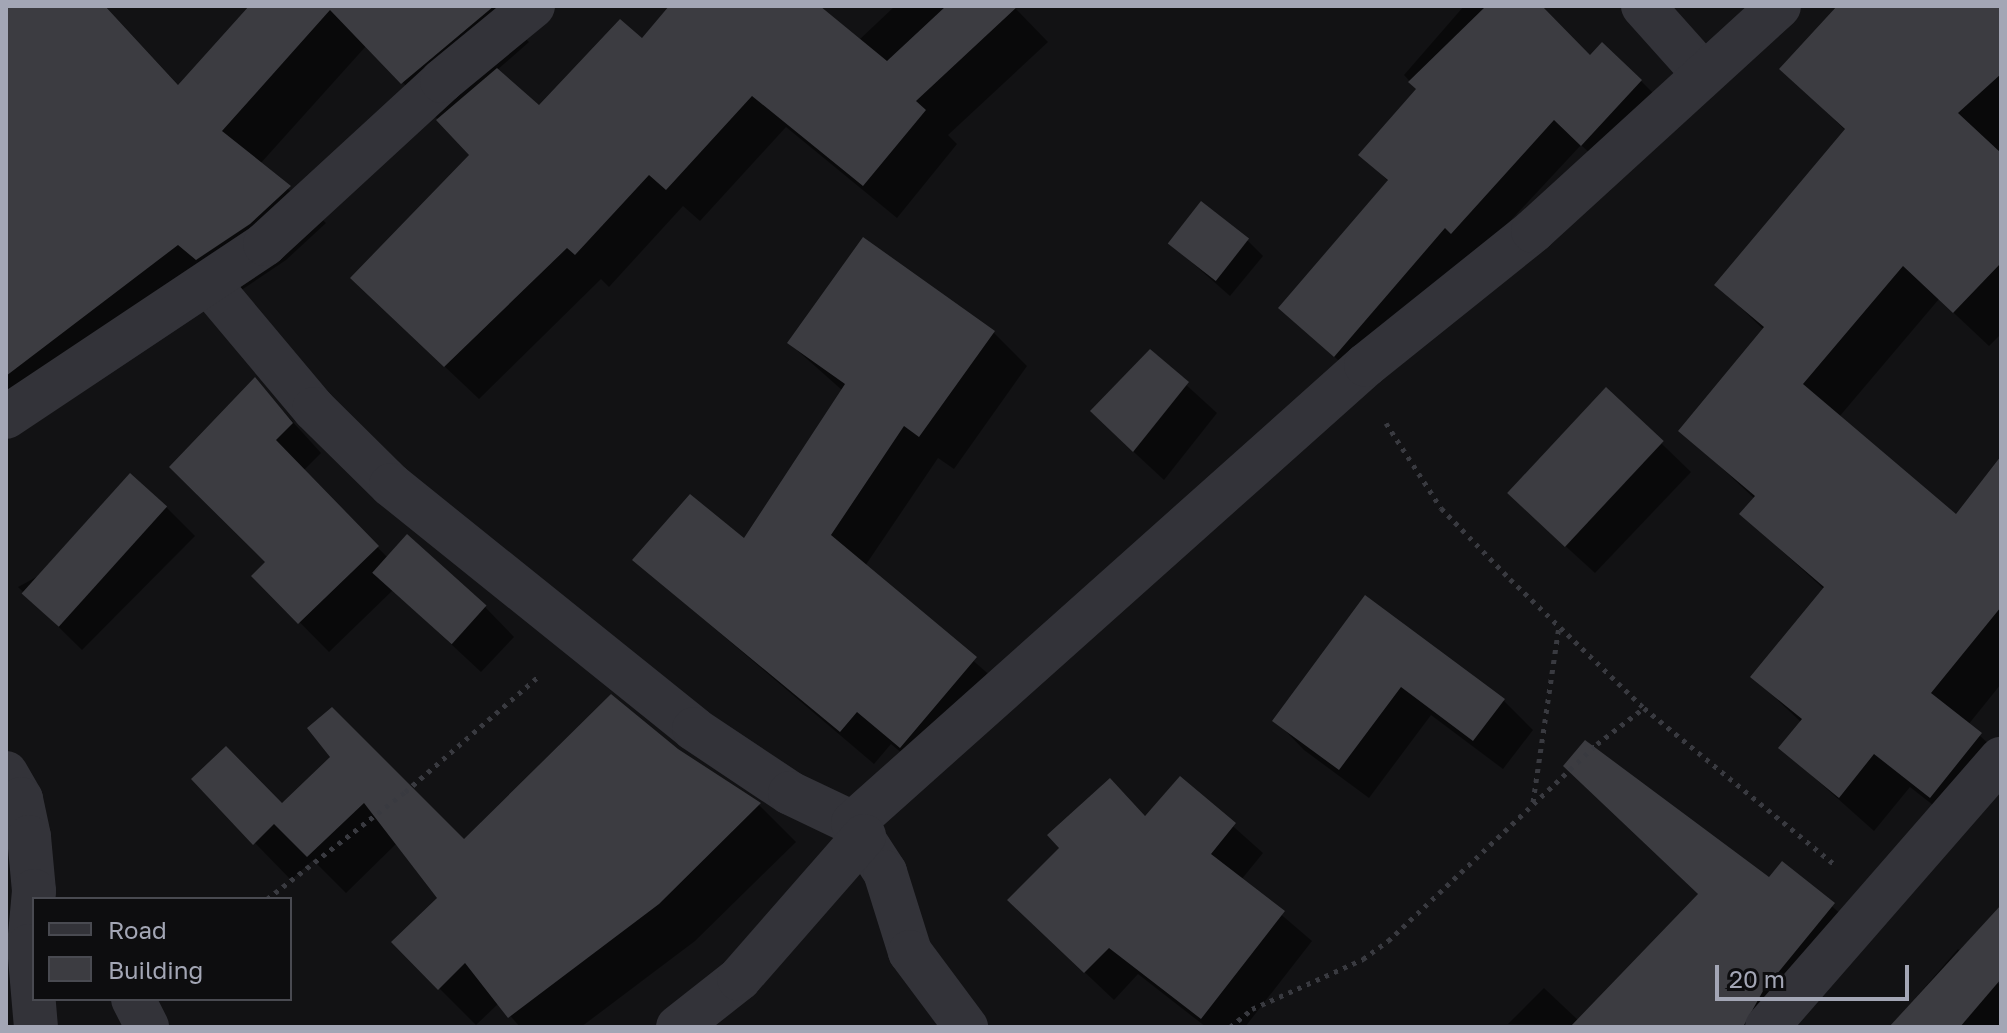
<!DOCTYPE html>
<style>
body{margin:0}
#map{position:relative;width:2007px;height:1033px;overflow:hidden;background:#121214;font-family:"Golos Text",sans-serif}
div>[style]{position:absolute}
.shadow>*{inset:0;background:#0007}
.building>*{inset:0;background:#3c3c41;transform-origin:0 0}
.path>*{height:5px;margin-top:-2.5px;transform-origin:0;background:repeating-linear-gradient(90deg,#393a40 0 4px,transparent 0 10px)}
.street>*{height:44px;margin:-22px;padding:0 22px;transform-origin:22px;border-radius:22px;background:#333339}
span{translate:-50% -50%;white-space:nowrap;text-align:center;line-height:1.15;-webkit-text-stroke:8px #0d0d0f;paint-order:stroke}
.frame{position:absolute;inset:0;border:8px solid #a3a6b5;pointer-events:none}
.legend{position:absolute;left:32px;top:897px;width:260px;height:104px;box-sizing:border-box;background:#0d0d0f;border:2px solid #494a51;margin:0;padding:10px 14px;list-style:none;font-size:24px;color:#a3a6b5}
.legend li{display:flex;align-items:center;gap:16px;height:40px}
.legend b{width:40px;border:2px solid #494a51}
.scale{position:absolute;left:1715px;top:965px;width:194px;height:36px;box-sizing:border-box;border:4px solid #a3a6b5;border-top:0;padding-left:10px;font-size:24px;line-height:28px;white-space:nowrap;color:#a3a6b5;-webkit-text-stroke:6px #0d0d0f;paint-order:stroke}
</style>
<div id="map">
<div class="shadow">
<div style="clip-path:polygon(18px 6px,105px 6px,180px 87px,252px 6px,554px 6px,523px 36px,529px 42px,497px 70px,539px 108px,642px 41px,671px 6px,817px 6px,859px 40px,895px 6px,1013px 6px,1048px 42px,948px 135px,957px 144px,897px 218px,786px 127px,700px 221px,683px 206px,609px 287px,601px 279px,479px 399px,386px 311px,472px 155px,367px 45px,260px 164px,326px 223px,286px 260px,234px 295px,216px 280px,6px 441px,6px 17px)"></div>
<div style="clip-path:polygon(1464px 6px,1540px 6px,1591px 57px,1641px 81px,1667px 107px,1609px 171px,1581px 145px,1361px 381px,1280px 307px,1389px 182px,1361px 154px,1418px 90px,1404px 75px)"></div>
<div style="clip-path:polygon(1840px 6px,2001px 8px,2001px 334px,1989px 346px,1939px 299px,1839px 417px,1956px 517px,2001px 507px,2001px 684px,1968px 725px,2001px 755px,1966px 831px,1910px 787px,1874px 831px,1781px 748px,1802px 723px,1753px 677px,1825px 590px,1741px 514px,1755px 499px,1681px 430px,1764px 330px,1717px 285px,1846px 131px,1782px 69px)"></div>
<div style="clip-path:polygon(1248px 241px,1263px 256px,1230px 296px,1170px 243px)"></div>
<div style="clip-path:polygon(994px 333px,1027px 366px,954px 469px,938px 458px,865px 566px,1009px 692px,934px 780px,891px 744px,874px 764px,634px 560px,744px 540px,843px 391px,789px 343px)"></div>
<div style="clip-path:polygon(1150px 352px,1217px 413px,1164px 480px,1122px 441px)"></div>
<div style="clip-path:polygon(255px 380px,321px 453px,303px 471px,388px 558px,485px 607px,514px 637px,481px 672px,393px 590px,329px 652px,254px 576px,268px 563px)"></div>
<div style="clip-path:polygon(1606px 390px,1691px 472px,1595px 573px,1538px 521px)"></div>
<div style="clip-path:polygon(166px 507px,195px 536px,82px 650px,18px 587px)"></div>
<div style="clip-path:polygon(1365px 598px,1504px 701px,1533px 730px,1503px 769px,1431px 715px,1369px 798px,1304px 750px,1275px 720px)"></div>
<div style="clip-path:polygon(677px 750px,759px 805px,796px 842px,695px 941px,581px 1027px,520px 1027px,499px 1003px,476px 1025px,440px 989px,394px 942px,439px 898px,397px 843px,346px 893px,313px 860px,291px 880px,255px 843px,282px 806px,332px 757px,464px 842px)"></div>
<div style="clip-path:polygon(1180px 779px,1263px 853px,1241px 880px,1312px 941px,1245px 1027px,1206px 1027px,1138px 974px,1114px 1000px,1038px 928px)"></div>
<div style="clip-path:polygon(1783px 863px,1861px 932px,1784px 1027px,1508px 1024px,1544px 988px,1579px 1021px,1770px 880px)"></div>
<div style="clip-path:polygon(1958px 949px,2001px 986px,2001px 1027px,1898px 1027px,1894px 1023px)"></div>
</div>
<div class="building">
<div style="clip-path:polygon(6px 6px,105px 6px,178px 85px,249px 6px,494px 6px,401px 84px,330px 10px,222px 131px,291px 186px,250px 224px,196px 260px,178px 245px,6px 376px)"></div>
<div style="clip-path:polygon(669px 6px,820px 6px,887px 61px,946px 6px,1018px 6px,916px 101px,926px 110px,863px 186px,752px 96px,666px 190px,649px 175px,575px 255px,567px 248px,444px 367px,350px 278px,469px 155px,436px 120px,497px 68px,539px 105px,620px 19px,642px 38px)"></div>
<div style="clip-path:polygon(1486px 6px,1542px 6px,1590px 55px,1602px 42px,1642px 80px,1581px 146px,1554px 120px,1451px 234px,1445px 228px,1334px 357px,1278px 308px,1388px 180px,1358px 155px,1416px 89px,1408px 82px)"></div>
<div style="clip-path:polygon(1837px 6px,2001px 6px,2001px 74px,1958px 113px,2001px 153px,2001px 263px,1953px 313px,1903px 266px,1803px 384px,1956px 514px,2001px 456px,2001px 607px,1931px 693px,1982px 733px,1930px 798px,1874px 754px,1839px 798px,1778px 748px,1802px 719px,1750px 677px,1824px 587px,1739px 514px,1755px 496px,1678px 431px,1764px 327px,1714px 285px,1845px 129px,1779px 69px)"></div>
<div style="left:1201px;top:201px;width:61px;height:54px;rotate:38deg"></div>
<div style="clip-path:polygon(863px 237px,995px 331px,919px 437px,904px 426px,831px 535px,977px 657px,900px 748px,857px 712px,840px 732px,632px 560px,690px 494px,744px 538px,845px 384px,787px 343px)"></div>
<div style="clip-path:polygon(1150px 349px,1189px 382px,1133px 452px,1090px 411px)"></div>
<div style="clip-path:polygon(255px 377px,293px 423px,276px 440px,379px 546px,298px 624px,251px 576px,265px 562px,169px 467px)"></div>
<div style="left:1606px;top:387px;width:79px;height:145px;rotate:43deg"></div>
<div style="left:130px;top:473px;width:50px;height:162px;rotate:42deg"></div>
<div style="left:407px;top:534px;width:107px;height:52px;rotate:42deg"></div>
<div style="clip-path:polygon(1365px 595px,1505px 699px,1473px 741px,1401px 687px,1339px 770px,1272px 721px)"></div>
<div style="clip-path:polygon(611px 694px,678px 749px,761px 803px,659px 904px,508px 1018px,465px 963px,438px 990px,391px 942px,437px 898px,364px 803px,307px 857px,274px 824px,253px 845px,191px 779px,226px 746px,282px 803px,330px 757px,307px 728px,332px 707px,464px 839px)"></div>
<div style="clip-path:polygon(1585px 740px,1769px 877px,1782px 861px,1835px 903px,1763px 991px,1743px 1027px,1570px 1027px,1698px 894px,1563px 766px)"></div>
<div style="clip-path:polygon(1180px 776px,1236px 823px,1211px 854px,1285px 911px,1201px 1019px,1109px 948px,1084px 973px,1007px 900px,1059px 848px,1047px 835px,1110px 778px,1145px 816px)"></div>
<div style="clip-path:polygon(2001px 905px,2001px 979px,1960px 1027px,1889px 1027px)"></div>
</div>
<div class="path">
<div style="left:1386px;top:423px;width:101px;rotate:57.1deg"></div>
<div style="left:1441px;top:508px;width:99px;rotate:45.8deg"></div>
<div style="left:1510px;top:579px;width:186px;rotate:43.9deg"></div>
<div style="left:1644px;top:708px;width:247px;rotate:39.4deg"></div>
<div style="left:1533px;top:802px;width:178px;rotate:-81.6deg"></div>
<div style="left:267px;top:899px;width:175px;rotate:-37.8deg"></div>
<div style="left:405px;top:792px;width:177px;rotate:-40.9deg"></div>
<div style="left:1230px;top:1027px;width:28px;rotate:-39deg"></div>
<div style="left:1252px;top:1009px;width:122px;rotate:-24.2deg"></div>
<div style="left:1363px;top:959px;width:31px;rotate:-36deg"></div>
<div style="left:1388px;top:941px;width:287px;rotate:-43.3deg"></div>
<div style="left:1597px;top:744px;width:59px;rotate:-37.5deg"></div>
</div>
<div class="street">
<div style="left:1643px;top:6px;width:90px;rotate:48.2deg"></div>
<div style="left:210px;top:285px;width:162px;rotate:50deg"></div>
<div style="left:314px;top:409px;width:108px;rotate:44.6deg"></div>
<div style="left:391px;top:485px;width:389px;rotate:38.8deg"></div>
<div style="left:694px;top:729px;width:115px;rotate:33.7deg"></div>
<div style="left:790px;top:793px;width:70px;rotate:25.5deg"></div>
<div style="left:853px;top:823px;width:59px;rotate:56.9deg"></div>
<div style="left:885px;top:872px;width:84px;rotate:72.6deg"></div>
<div style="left:910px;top:952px;width:94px;rotate:53.3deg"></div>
<div style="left:6px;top:417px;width:311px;rotate:-33.7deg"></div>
<div style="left:265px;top:244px;width:241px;rotate:-42.6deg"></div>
<div style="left:442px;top:81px;width:118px;rotate:-39.5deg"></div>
<div style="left:6px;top:773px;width:30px;rotate:60deg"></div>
<div style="left:21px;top:799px;width:39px;rotate:78deg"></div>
<div style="left:29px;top:837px;width:54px;rotate:84.7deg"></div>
<div style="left:34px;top:891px;width:55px;rotate:95.2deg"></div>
<div style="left:29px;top:946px;width:81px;rotate:85.1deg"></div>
<div style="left:853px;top:823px;width:688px;rotate:-41.76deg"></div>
<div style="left:1366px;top:365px;width:214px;rotate:-38.7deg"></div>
<div style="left:1533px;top:231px;width:333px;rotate:-42.4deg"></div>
<div style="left:133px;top:999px;width:31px;rotate:63deg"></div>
<div style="left:678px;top:1027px;width:78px;rotate:-38.2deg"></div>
<div style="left:739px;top:979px;width:190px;rotate:-48.8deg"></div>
<div style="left:1767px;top:1027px;width:356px;rotate:-48.9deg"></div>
</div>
<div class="frame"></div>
<ul class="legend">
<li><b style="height:10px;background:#333339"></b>Road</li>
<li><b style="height:22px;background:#3c3c41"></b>Building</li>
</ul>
<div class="scale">20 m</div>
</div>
